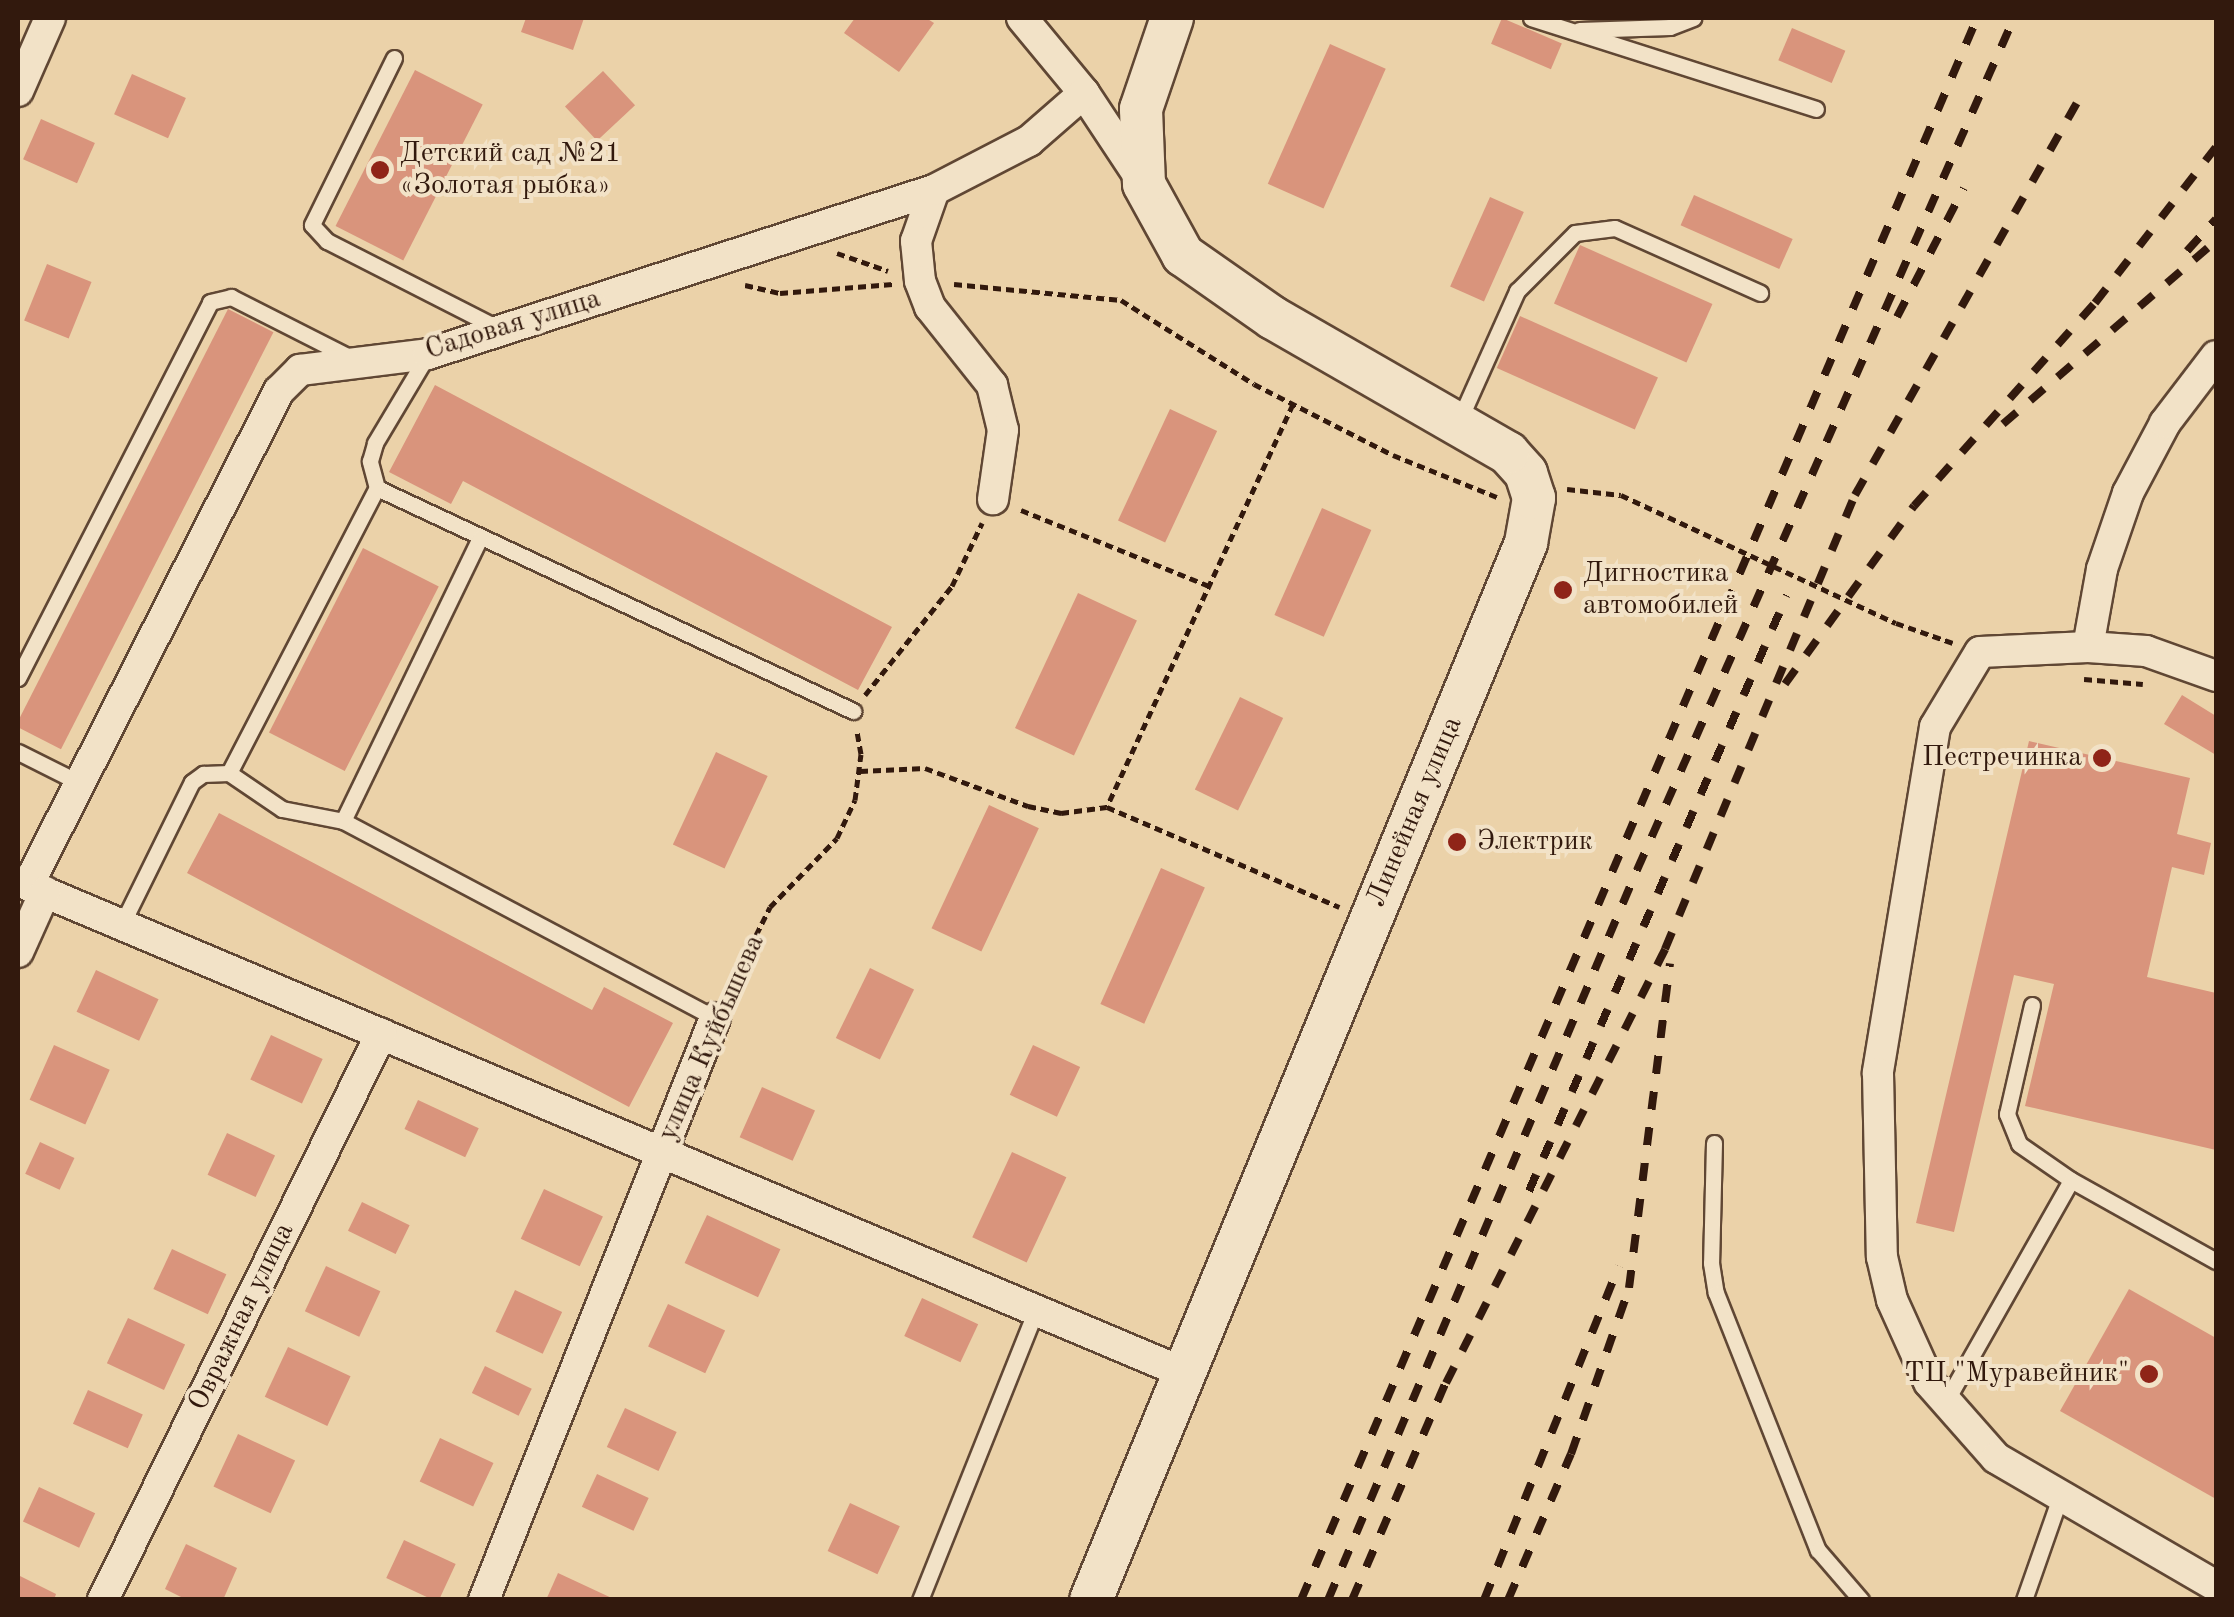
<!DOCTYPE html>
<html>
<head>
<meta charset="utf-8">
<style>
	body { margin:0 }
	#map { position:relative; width:2234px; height:1617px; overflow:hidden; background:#ebd2a9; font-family:"Old Standard TT",serif }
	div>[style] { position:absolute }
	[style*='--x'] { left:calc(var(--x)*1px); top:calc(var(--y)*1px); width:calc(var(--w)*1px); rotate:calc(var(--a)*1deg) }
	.building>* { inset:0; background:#d9947c; transform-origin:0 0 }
	.path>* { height:5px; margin-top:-2.5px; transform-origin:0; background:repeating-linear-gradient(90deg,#32190d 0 8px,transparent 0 13px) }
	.roads { filter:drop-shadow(2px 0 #604734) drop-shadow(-2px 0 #604734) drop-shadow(0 2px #604734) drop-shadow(0 -2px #604734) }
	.lane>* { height:15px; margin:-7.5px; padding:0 7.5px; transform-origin:7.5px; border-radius:7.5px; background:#f2e2c7 }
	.street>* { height:30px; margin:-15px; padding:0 15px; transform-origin:15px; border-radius:15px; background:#f2e2c7 }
	.secondary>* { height:42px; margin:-21px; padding:0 21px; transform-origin:21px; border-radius:21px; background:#f2e2c7 }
	.rail>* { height:8px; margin-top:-4px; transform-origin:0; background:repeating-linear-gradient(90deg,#32190d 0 18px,transparent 0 36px) }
	.dots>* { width:28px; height:28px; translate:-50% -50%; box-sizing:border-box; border:5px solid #f2e2c7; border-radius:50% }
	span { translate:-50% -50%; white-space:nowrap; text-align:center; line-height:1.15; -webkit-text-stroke:8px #f2e2c7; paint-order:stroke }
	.poi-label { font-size:28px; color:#32190d }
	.left { translate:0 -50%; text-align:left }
	.right { translate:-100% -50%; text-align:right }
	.street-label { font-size:28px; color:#32190d }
	.frame { position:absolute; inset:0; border:20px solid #32190d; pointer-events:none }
</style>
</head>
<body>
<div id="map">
	<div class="building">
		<div style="clip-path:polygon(526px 18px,584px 18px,573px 50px,521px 32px)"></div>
		<div style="clip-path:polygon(855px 18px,926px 18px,934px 23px,899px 72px,844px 33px)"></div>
		<div style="left:1502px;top:18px;width:65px;height:28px;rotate:23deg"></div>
		<div style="left:1792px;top:28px;width:58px;height:35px;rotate:23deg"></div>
		<div style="left:1330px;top:44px;width:61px;height:153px;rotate:24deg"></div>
		<div style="left:415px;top:70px;width:76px;height:175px;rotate:27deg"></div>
		<div style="left:603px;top:71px;width:47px;height:52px;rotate:47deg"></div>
		<div style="left:132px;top:74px;width:59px;height:44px;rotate:24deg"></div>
		<div style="left:41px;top:119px;width:59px;height:44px;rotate:24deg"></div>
		<div style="left:1694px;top:195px;width:108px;height:33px;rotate:24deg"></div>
		<div style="left:1490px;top:197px;width:37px;height:98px;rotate:24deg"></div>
		<div style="left:1580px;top:245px;width:145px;height:64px;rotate:24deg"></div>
		<div style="left:47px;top:264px;width:48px;height:61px;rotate:22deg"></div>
		<div style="left:228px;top:309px;width:51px;height:468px;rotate:27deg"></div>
		<div style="left:1520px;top:316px;width:151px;height:57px;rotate:24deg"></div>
		<div style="clip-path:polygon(435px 385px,892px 627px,858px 690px,463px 481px,451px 504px,389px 472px)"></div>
		<div style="left:1170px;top:409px;width:52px;height:123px;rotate:25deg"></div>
		<div style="left:1322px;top:508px;width:54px;height:117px;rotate:24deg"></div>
		<div style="left:363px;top:548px;width:85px;height:207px;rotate:27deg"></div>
		<div style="left:1078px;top:593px;width:65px;height:149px;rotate:25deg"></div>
		<div style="clip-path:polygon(2182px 695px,2216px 716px,2216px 755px,2164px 724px)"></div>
		<div style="left:1240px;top:697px;width:48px;height:103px;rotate:26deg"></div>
		<div style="clip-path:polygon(2029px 741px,2190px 778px,2177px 834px,2211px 843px,2204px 875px,2172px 867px,2147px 977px,2216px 993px,2216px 1150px,2025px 1106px,2054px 984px,2014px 975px,1954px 1232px,1916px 1223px)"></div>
		<div style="left:716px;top:752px;width:57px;height:102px;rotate:25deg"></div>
		<div style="left:989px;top:805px;width:55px;height:136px;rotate:25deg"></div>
		<div style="clip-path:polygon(219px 813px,592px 1010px,604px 987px,673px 1023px,629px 1107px,187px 873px)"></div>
		<div style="left:1161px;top:868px;width:48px;height:149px;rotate:24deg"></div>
		<div style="left:870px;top:968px;width:49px;height:78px;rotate:26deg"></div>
		<div style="left:96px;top:970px;width:69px;height:46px;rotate:25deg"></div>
		<div style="left:271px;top:1035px;width:57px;height:49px;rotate:25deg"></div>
		<div style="left:54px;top:1045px;width:61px;height:60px;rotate:24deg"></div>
		<div style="left:1033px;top:1045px;width:52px;height:55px;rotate:25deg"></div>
		<div style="left:762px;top:1087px;width:58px;height:55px;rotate:24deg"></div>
		<div style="left:418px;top:1100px;width:67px;height:32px;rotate:25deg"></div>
		<div style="left:227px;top:1133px;width:53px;height:46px;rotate:25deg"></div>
		<div style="left:40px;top:1142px;width:38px;height:35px;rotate:25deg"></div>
		<div style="left:1012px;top:1152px;width:60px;height:94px;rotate:25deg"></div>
		<div style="left:544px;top:1189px;width:65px;height:55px;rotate:25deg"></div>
		<div style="left:362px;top:1202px;width:53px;height:32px;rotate:26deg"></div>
		<div style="left:707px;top:1215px;width:81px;height:53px;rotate:25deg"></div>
		<div style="left:172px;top:1249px;width:60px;height:44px;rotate:25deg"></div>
		<div style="left:326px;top:1266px;width:60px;height:50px;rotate:25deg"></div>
		<div style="clip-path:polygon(2129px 1289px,2216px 1338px,2216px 1499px,2060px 1411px)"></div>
		<div style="left:515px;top:1290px;width:52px;height:46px;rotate:25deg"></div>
		<div style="left:922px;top:1298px;width:62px;height:42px;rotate:25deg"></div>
		<div style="left:668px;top:1304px;width:63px;height:47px;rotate:25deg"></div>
		<div style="left:128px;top:1318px;width:63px;height:50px;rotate:25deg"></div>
		<div style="left:288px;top:1347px;width:69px;height:55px;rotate:25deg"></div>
		<div style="left:485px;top:1366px;width:52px;height:30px;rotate:26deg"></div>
		<div style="left:88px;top:1390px;width:60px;height:37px;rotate:24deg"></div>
		<div style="left:625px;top:1408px;width:57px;height:43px;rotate:25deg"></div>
		<div style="left:238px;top:1434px;width:63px;height:58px;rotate:25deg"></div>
		<div style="left:440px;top:1438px;width:59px;height:48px;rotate:25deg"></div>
		<div style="left:597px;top:1474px;width:57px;height:36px;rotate:25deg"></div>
		<div style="left:39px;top:1487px;width:62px;height:38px;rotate:25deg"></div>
		<div style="left:850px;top:1503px;width:55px;height:53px;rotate:25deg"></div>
		<div style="left:404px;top:1540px;width:57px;height:42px;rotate:25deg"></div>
		<div style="clip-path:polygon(186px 1544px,237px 1568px,223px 1600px,187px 1600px,165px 1589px)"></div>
		<div style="clip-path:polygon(558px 1573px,616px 1600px,546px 1600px)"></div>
		<div style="clip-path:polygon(18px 1575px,56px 1594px,54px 1600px,18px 1600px)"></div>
	</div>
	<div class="path">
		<div style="--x:837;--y:253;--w:54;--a:19.4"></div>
		<div style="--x:954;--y:284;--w:168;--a:5.5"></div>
		<div style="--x:1121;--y:300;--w:157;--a:32.3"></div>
		<div style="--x:1254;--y:384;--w:156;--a:27.1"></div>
		<div style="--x:1393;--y:455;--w:112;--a:22"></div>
		<div style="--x:745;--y:285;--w:36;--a:13"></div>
		<div style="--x:780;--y:293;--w:113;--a:-4.6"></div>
		<div style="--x:1293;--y:404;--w:444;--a:114.8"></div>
		<div style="--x:1107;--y:807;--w:253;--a:23.3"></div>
		<div style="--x:1567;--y:489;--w:54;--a:6.3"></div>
		<div style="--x:1621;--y:495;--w:303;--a:25"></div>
		<div style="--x:1896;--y:623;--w:60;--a:19.3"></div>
		<div style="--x:1021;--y:510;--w:203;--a:22"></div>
		<div style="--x:2084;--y:679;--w:59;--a:4.8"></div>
		<div style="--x:865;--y:695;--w:139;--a:-51.4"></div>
		<div style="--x:952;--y:586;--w:70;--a:-64.5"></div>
		<div style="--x:860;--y:771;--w:65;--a:-2.6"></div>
		<div style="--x:925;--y:768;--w:110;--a:20.3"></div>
		<div style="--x:1028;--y:806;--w:34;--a:12"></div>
		<div style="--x:1061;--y:813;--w:46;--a:-7.4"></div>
		<div style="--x:727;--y:993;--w:96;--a:-63.4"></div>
		<div style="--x:770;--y:907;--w:96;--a:-45.8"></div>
		<div style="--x:837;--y:838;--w:42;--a:-64.7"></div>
		<div style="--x:855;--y:800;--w:46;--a:-82.6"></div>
		<div style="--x:861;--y:754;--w:23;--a:-100"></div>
	</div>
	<div class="roads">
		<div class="lane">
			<div style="--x:1531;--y:18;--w:299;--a:17.7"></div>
			<div style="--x:1579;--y:30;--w:91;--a:-1.9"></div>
			<div style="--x:1670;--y:27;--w:25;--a:-21"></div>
			<div style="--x:394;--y:58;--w:186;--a:116.2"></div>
			<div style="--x:312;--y:225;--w:22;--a:47"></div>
			<div style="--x:327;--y:241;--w:192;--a:27"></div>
			<div style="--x:1458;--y:423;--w:145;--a:-65.9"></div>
			<div style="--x:1517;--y:291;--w:82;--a:-45"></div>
			<div style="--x:1575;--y:233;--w:40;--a:-7.1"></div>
			<div style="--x:1615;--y:228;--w:159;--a:24.1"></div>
			<div style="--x:377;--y:488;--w:526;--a:25.1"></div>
			<div style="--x:18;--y:678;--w:422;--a:-62.9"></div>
			<div style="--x:210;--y:302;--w:22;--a:-13"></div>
			<div style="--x:231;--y:297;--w:137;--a:26.9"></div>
			<div style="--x:18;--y:752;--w:69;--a:26.6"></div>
			<div style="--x:229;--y:773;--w:64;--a:34.2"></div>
			<div style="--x:282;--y:809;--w:62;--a:11.1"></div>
			<div style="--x:343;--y:821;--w:421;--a:27.9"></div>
			<div style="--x:343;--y:821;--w:315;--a:-64.2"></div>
			<div style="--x:122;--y:924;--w:158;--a:-63.8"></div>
			<div style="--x:192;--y:782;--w:14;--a:-36"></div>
			<div style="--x:203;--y:774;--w:26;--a:-2"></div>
			<div style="--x:229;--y:773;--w:321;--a:-62.6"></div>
			<div style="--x:377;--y:488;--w:28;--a:-105"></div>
			<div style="--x:370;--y:461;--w:19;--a:-74"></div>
			<div style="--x:375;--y:443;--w:104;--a:-59.2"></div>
			<div style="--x:2032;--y:1005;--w:112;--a:102.9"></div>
			<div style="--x:2007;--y:1114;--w:32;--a:68"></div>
			<div style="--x:2019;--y:1144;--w:63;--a:34.7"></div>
			<div style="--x:1714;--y:1143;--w:120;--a:91.4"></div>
			<div style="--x:1711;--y:1263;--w:30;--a:81"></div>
			<div style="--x:1716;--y:1293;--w:277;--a:68.4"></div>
			<div style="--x:1818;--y:1550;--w:66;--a:49.3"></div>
			<div style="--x:1945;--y:1403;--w:256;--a:-60.5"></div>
			<div style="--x:2071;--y:1180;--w:166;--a:29.2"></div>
			<div style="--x:920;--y:1600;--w:312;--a:-68.2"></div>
			<div style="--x:2024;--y:1600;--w:106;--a:-70.7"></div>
		</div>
		<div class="street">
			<div style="--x:1022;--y:18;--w:97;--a:50.4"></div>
			<div style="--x:1084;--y:93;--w:107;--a:56.5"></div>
			<div style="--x:18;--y:91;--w:80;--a:-66.3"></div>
			<div style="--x:934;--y:190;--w:54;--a:109.4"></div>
			<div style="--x:916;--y:241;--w:40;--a:84.3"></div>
			<div style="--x:920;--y:281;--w:28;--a:69"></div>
			<div style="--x:930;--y:307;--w:100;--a:51.5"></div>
			<div style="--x:992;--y:385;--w:46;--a:76.3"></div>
			<div style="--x:1003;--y:430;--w:70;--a:98.2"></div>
			<div style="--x:2088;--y:647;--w:79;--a:-79.8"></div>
			<div style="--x:2102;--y:569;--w:80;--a:-71.1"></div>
			<div style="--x:2128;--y:493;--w:79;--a:-62.1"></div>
			<div style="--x:2165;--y:423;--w:84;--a:-52.7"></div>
			<div style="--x:2216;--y:676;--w:74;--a:-160.3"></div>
			<div style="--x:2146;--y:651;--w:58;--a:-176.1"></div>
			<div style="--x:2088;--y:647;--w:108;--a:177.3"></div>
			<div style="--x:1980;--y:652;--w:87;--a:121"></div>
			<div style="--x:1935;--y:727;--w:351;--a:99.4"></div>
			<div style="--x:1878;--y:1073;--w:184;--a:88.8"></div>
			<div style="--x:1882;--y:1257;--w:44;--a:76.9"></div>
			<div style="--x:1892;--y:1300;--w:90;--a:65.7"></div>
			<div style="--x:1929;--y:1382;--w:101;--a:48.6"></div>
			<div style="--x:1996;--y:1458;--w:255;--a:30.2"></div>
			<div style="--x:18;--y:881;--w:1263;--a:22.87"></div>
			<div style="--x:28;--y:885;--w:554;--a:-63.07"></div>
			<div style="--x:279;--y:391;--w:30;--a:-45"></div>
			<div style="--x:300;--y:370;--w:129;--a:-7.1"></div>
			<div style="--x:428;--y:354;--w:532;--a:-17.96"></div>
			<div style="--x:934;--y:190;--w:107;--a:-27.3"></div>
			<div style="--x:1029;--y:141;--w:73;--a:-41.1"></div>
			<div style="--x:18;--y:952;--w:66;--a:-65.8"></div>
			<div style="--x:103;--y:1600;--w:631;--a:-63.84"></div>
			<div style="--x:484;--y:1600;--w:626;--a:-68.35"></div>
		</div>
		<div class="secondary">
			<div style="--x:1091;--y:1600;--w:1143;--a:-67.63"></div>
			<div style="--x:1526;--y:543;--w:46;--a:-79.9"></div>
			<div style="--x:1534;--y:498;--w:26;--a:-108"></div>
			<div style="--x:1526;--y:473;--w:27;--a:-132"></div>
			<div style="--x:1508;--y:453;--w:271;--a:-150.1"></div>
			<div style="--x:1273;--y:318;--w:110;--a:-145"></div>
			<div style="--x:1183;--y:255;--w:81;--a:-118.8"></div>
			<div style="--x:1144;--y:184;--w:75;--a:-92.3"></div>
			<div style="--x:1141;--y:109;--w:96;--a:-71.2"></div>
		</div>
	</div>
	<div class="rail">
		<div style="--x:2187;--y:251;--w:43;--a:-47.8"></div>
		<div style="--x:1897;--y:317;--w:145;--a:-62.6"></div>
		<div style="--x:2003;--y:424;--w:281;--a:-40.7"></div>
		<div style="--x:1785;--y:684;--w:220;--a:-54.1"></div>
		<div style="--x:1914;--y:506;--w:272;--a:-48.3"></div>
		<div style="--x:2095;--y:303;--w:197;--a:-52.2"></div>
		<div style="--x:1529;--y:1191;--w:649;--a:-66.59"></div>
		<div style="--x:1446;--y:1383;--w:486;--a:-63.2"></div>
		<div style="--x:1665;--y:949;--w:492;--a:-67.3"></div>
		<div style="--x:1855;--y:495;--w:459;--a:-60.5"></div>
		<div style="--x:1301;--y:1600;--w:1720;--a:-66.86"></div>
		<div style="--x:1328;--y:1600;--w:793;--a:-67.06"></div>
		<div style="--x:1637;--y:870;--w:932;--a:-66.13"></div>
		<div style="--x:1352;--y:1600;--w:250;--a:-66.7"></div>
		<div style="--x:1484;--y:1600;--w:360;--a:-68"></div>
		<div style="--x:1508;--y:1600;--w:159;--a:-66.7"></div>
		<div style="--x:1571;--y:1454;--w:176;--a:-70.7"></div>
		<div style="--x:1629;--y:1288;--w:327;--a:-82.8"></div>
	</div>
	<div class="dots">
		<div style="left:380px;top:170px;background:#8f2418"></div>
		<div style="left:1563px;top:590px;background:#8f2418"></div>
		<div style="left:2102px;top:758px;background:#8f2418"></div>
		<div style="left:1457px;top:842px;background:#8f2418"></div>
		<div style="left:2149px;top:1374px;background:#8f2418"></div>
	</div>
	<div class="poi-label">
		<span class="left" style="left:400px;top:170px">Детский сад №21<br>«Золотая рыбка»</span>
		<span class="left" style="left:1583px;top:590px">Дигностика<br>автомобилей</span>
		<span class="right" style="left:2082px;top:758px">Пестречинка</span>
		<span class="left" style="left:1477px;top:842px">Электрик</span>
		<span class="right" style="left:2129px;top:1374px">ТЦ "Муравейник"</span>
	</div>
	<div class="street-label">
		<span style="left:513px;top:325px;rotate:-17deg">Садовая улица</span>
		<span style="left:1415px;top:812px;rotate:-67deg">Линейная улица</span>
		<span style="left:712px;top:1038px;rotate:-66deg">улица Куйбышева</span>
		<span style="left:242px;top:1317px;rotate:-64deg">Овражная улица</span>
	</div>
	<div class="frame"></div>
</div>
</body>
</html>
